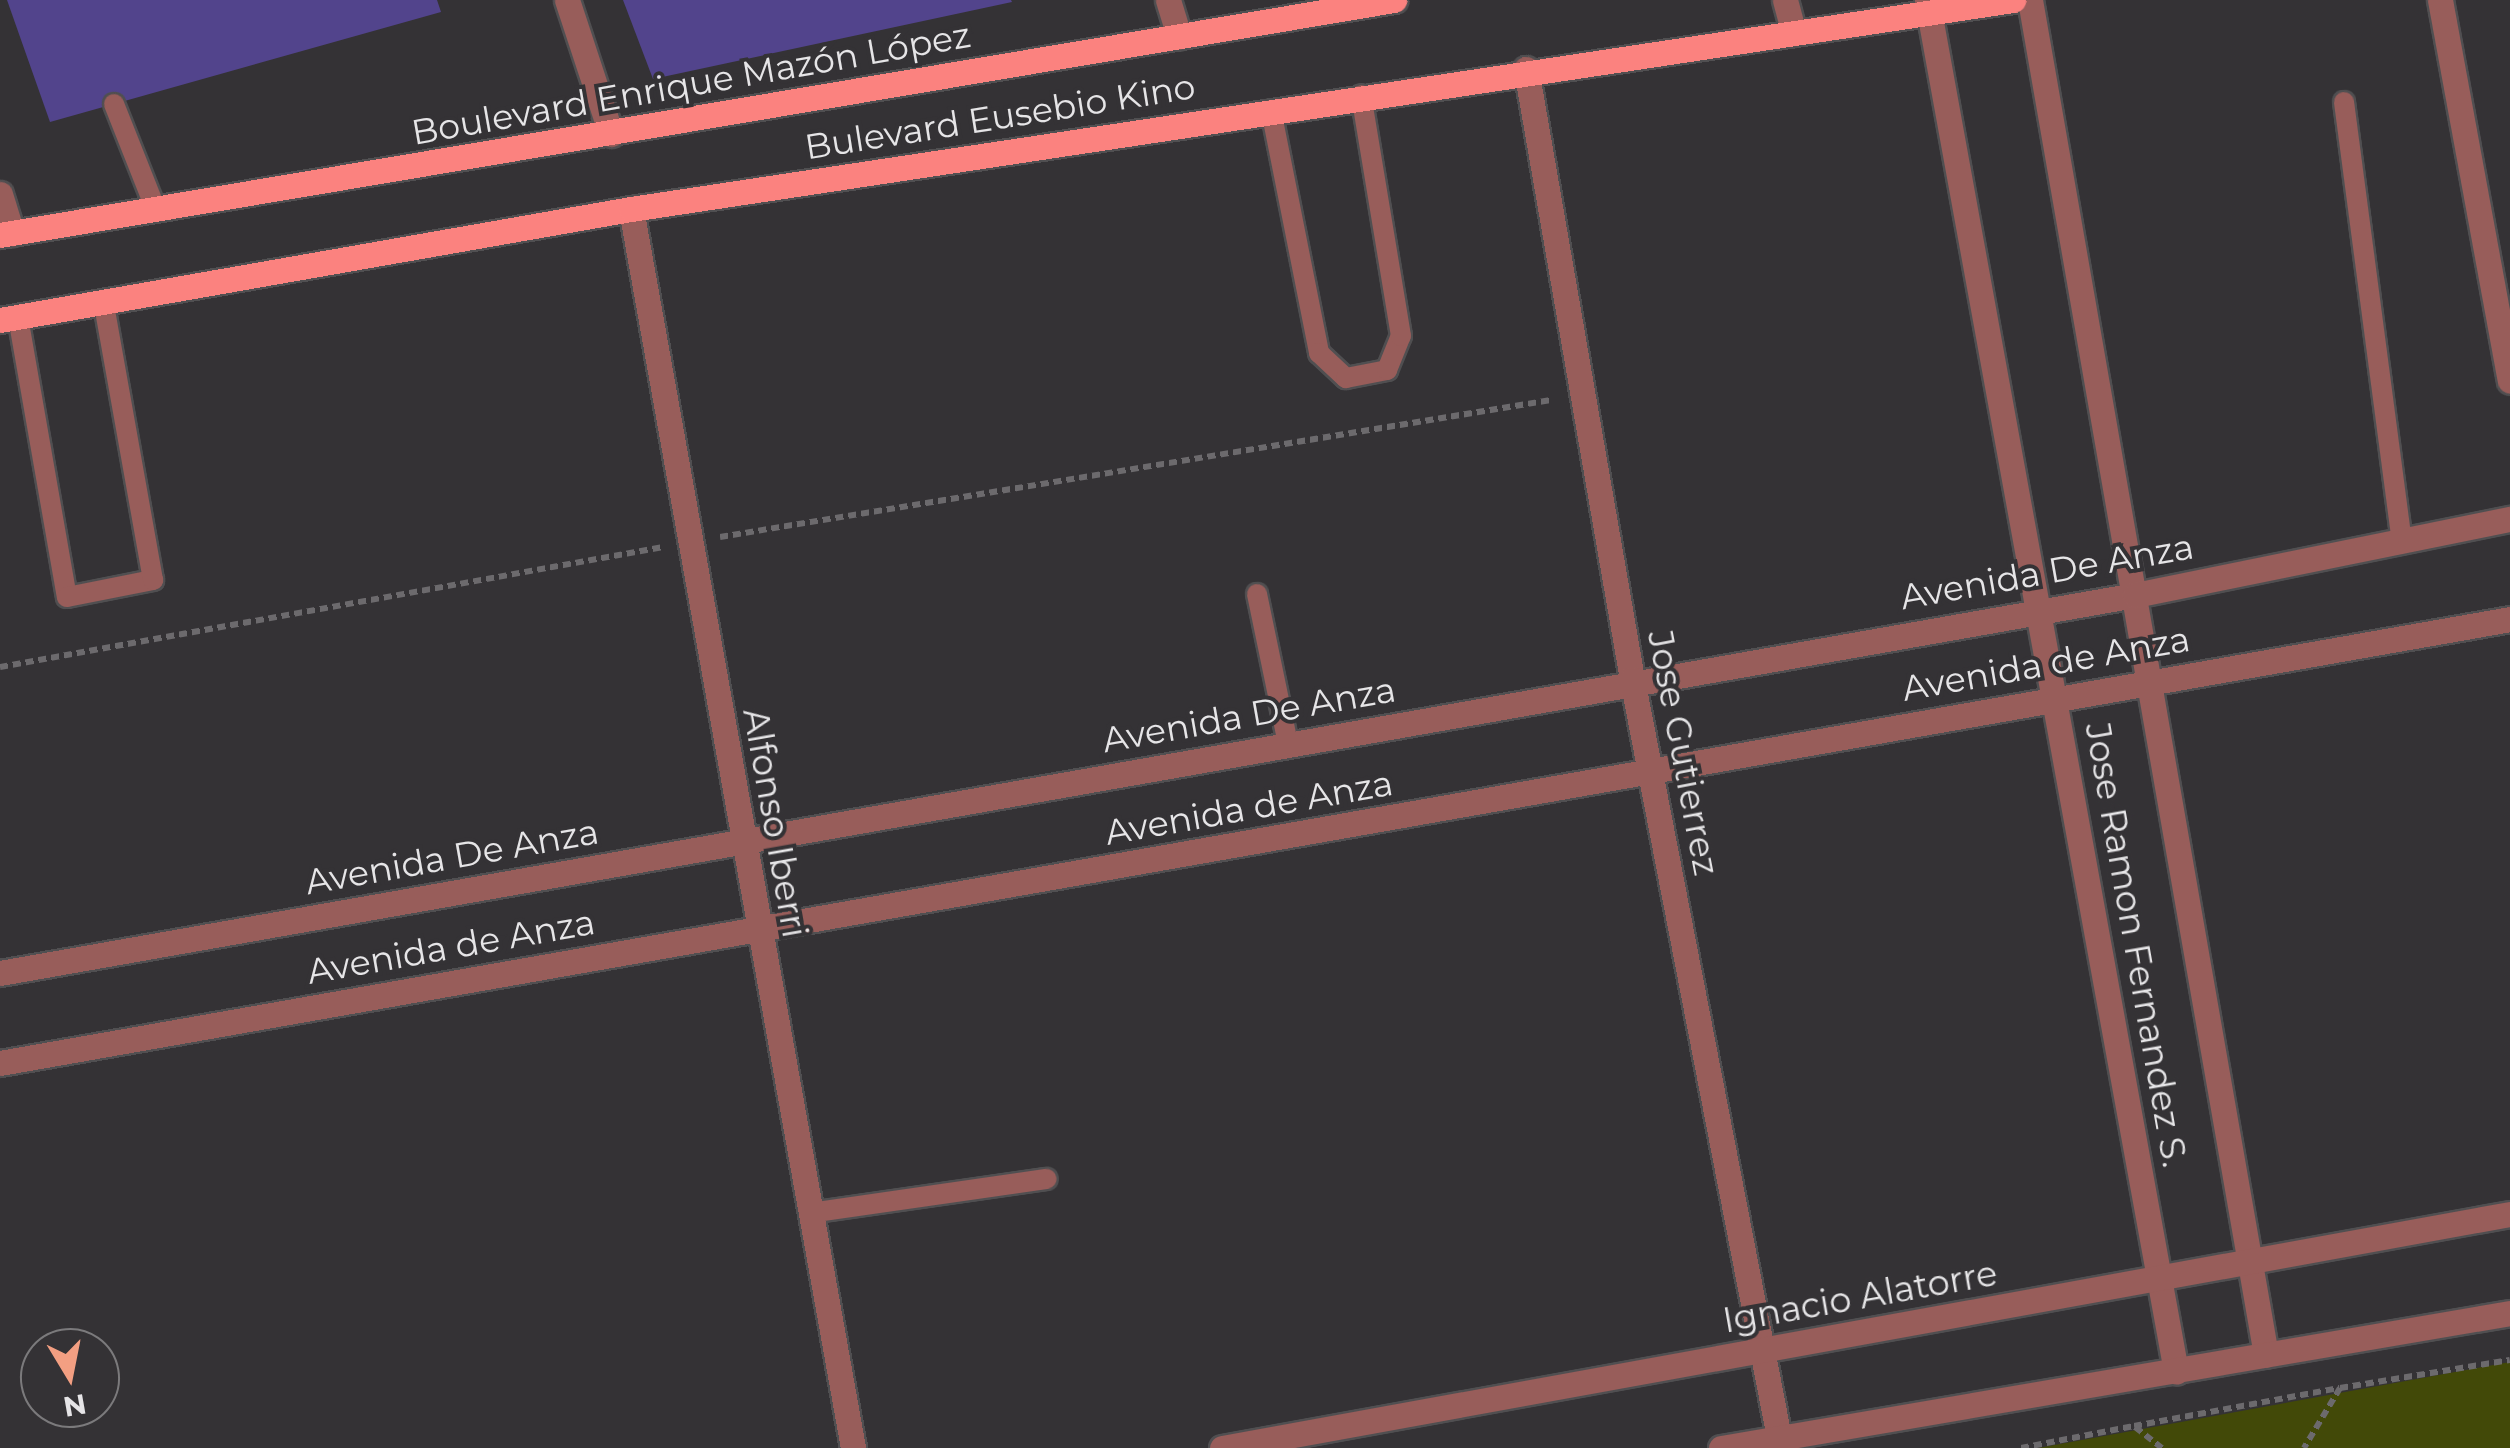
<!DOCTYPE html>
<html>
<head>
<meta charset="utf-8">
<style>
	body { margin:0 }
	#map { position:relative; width:2510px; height:1448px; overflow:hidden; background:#343235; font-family:Montserrat,sans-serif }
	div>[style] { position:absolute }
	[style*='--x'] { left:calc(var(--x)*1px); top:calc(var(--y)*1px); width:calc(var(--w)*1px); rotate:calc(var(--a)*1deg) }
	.green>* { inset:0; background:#424908 }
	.building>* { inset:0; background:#52448c }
	.path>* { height:6px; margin-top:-3px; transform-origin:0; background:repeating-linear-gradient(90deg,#6c6a6d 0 8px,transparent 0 13px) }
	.roads { filter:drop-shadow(2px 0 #504f51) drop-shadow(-2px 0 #504f51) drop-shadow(0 2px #504f51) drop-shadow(0 -2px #504f51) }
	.service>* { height:20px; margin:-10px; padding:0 10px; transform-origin:10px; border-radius:10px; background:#985d5a }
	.minor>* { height:25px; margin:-12.5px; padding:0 12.5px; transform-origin:12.5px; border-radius:12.5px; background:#985d5a }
	.primary>* { height:25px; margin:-12.5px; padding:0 12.5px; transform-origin:12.5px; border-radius:12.5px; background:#fb827f }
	span { translate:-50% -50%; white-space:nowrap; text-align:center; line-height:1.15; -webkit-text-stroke:8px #343235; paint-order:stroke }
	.street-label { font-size:35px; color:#e6e5e7 }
	.north { position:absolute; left:20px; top:1328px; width:100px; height:100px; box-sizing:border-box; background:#343235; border:2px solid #7b7a7c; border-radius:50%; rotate:170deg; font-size:28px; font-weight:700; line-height:40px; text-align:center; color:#e6e5e7 }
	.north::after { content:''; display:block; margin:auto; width:35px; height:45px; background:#f39f82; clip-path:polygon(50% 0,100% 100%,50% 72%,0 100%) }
</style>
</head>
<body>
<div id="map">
	<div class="green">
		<div style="clip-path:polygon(2510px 1362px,2510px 1448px,2038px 1448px)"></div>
	</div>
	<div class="building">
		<div style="clip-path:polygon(7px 0,437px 0,441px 12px,50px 122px)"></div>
		<div style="clip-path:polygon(623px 0,1011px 0,1012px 2px,653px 79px)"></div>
	</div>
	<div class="path">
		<div style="--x:720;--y:537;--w:842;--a:-9.36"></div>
		<div style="--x:0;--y:667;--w:674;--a:-10.26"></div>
		<div style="--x:2340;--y:1388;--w:172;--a:-9.4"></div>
		<div style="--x:2021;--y:1448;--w:115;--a:-11"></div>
		<div style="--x:2162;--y:1448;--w:36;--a:-142"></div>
		<div style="--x:2134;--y:1426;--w:209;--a:-10.5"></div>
		<div style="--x:2340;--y:1388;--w:70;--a:121"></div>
	</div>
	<div class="roads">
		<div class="service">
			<div style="--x:2344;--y:102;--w:443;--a:82.5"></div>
			<div style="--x:114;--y:104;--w:114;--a:68.4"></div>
			<div style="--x:1271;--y:110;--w:248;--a:78.8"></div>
			<div style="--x:1319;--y:353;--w:37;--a:43"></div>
			<div style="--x:1346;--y:378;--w:42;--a:-11"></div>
			<div style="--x:1387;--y:370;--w:37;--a:-68"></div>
			<div style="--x:1401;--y:336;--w:244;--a:-99.4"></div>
			<div style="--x:18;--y:317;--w:284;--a:80.1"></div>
			<div style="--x:67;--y:597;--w:88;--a:-11.2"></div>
			<div style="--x:153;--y:580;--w:280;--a:-100.1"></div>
			<div style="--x:1257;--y:594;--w:153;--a:78.3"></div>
			<div style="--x:810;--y:1213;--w:239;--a:-8.2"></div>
		</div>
		<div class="minor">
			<div style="--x:567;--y:0;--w:141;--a:71.8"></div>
			<div style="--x:1168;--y:0;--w:38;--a:73"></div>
			<div style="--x:1785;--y:0;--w:34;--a:75"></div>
			<div style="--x:1927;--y:0;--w:1394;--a:79.71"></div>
			<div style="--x:2030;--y:0;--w:1375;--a:80.12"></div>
			<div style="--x:2440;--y:0;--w:387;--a:79.6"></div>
			<div style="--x:1526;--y:69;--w:619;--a:80.14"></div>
			<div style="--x:1632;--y:679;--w:783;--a:79.03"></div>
			<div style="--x:0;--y:194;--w:41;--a:72.9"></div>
			<div style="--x:631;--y:209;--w:1259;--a:79.84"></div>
			<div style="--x:0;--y:973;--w:2168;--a:-10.04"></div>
			<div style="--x:2135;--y:595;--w:383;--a:-11.5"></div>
			<div style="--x:0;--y:1063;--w:2549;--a:-10.03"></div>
			<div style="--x:1222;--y:1448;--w:1309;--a:-10.3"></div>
			<div style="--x:1721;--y:1448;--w:800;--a:-9.71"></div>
		</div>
		<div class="primary">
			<div style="--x:0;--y:235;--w:1414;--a:-9.57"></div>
			<div style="--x:0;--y:320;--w:641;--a:-9.98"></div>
			<div style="--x:631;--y:209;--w:1398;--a:-8.6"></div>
		</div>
	</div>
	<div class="street-label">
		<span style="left:691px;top:84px;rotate:-10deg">Boulevard Enrique Mazón López</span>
		<span style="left:1000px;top:117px;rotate:-9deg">Bulevard Eusebio Kino</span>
		<span style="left:2047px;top:572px;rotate:-10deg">Avenida De Anza</span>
		<span style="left:2046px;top:664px;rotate:-10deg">Avenida de Anza</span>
		<span style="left:1249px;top:715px;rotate:-10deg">Avenida De Anza</span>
		<span style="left:1683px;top:753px;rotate:79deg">Jose Gutierrez</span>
		<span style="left:1249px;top:808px;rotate:-10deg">Avenida de Anza</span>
		<span style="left:775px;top:823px;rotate:80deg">Alfonso Iberri</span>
		<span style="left:452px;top:857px;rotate:-10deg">Avenida De Anza</span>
		<span style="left:2136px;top:945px;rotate:80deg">Jose Ramon Fernandez S.</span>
		<span style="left:451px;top:947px;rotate:-10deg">Avenida de Anza</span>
		<span style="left:1860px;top:1297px;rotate:-10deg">Ignacio Alatorre</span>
	</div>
	<div class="north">N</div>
</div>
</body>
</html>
